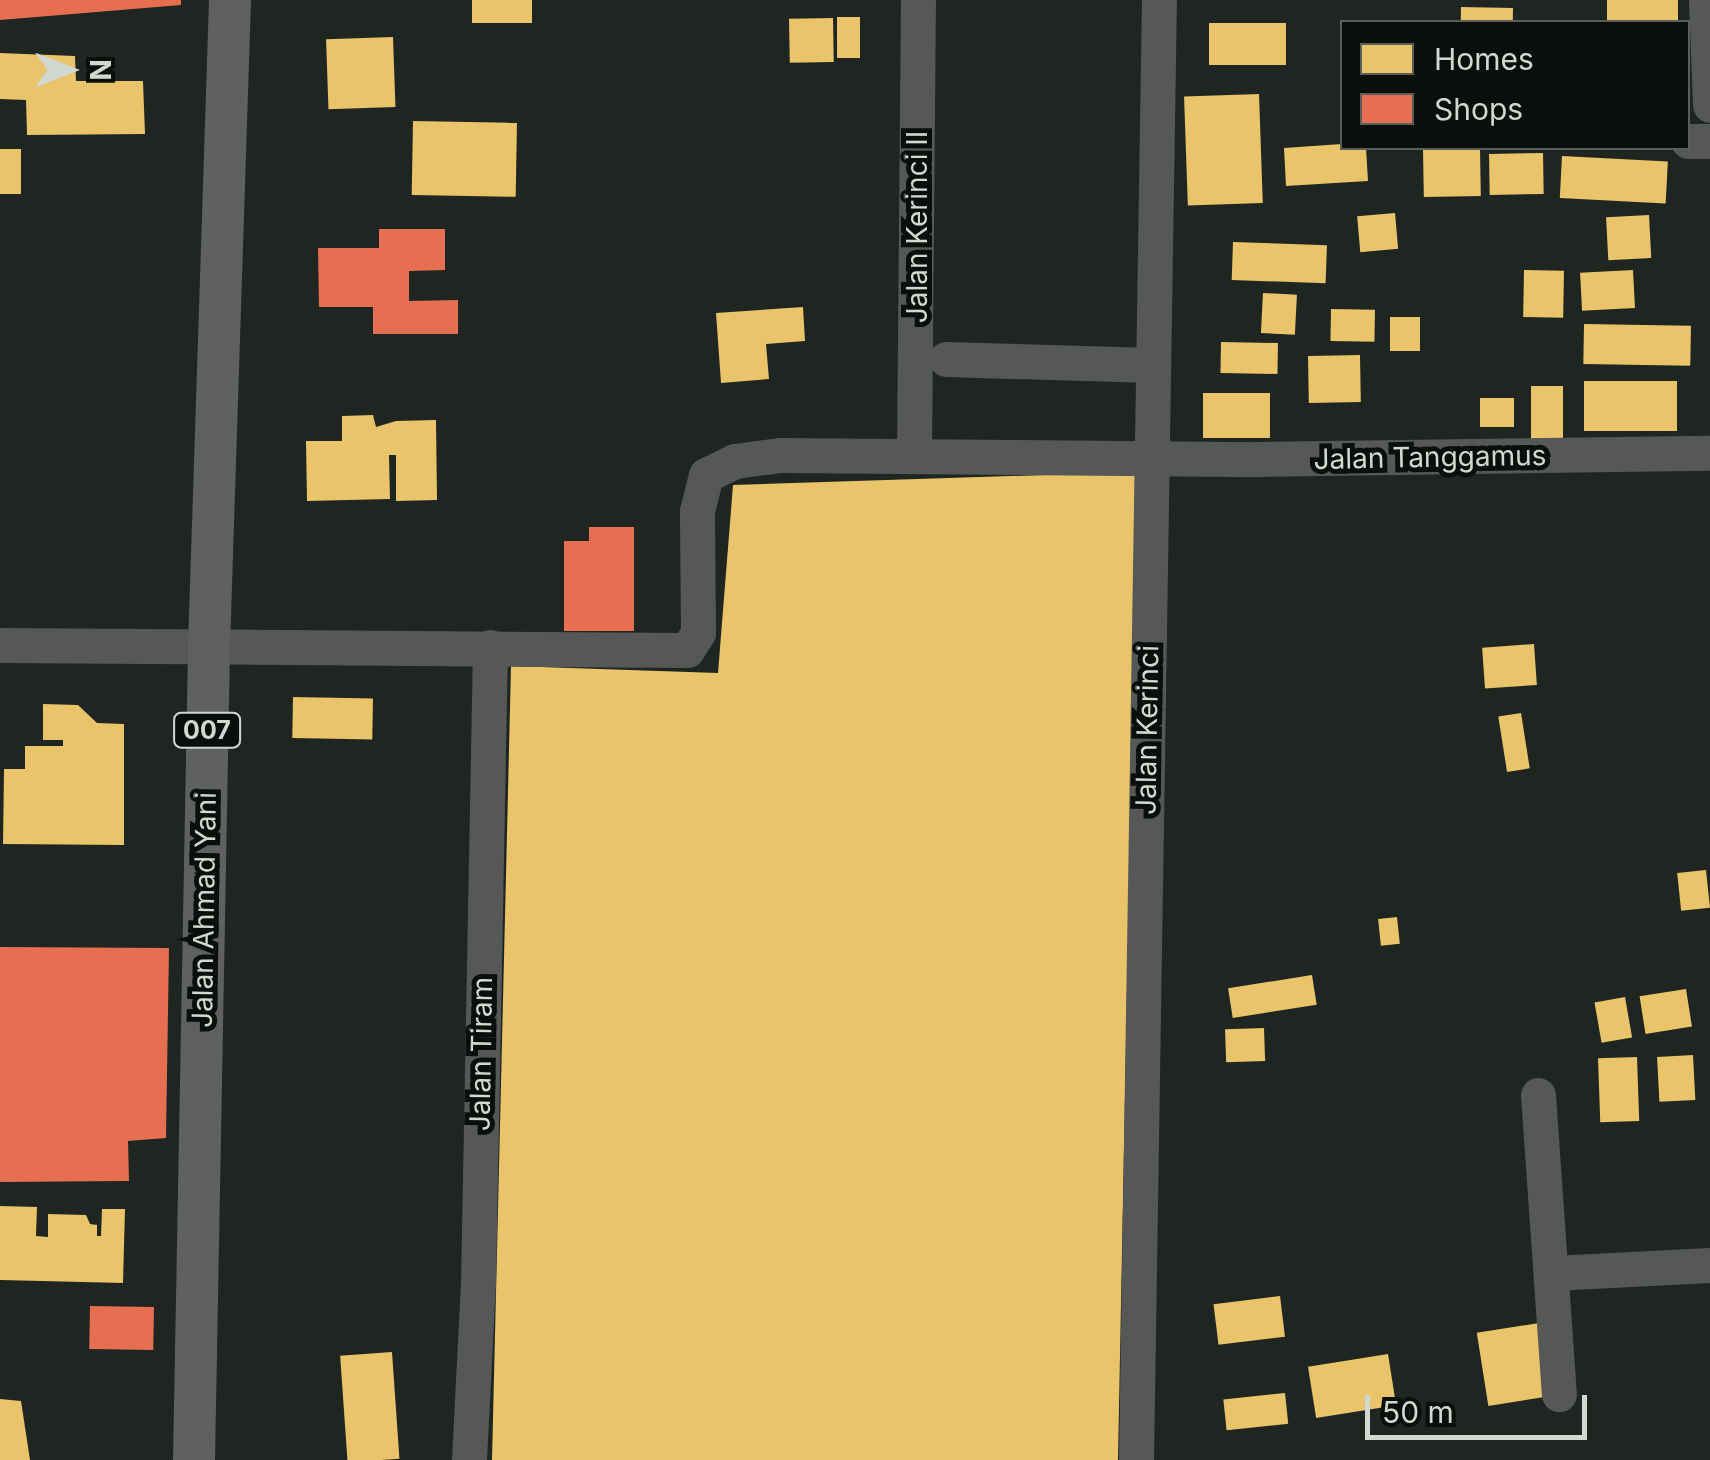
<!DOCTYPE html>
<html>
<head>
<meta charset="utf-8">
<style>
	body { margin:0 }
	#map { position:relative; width:1710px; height:1460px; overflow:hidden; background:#1f2520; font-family:Inter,sans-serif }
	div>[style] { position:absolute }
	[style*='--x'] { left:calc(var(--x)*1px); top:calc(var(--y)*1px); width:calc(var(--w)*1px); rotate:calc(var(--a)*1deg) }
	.homes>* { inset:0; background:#e9c46a; transform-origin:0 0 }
	.shops>* { inset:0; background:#e76f51; transform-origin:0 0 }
	.minor>* { height:35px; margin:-17.5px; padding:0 17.5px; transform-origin:17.5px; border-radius:17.5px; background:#555856 }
	.major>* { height:42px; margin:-21px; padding:0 21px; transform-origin:21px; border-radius:21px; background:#5e615f }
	span { translate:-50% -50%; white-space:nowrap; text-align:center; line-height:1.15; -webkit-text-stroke:10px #0a0f0b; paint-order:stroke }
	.shield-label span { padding:2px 8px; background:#0a0f0b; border:2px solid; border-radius:8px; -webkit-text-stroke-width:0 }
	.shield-label { font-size:25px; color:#d1d8d2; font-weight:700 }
	.street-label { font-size:28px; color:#d1d8d2 }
	.legend { position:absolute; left:1340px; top:20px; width:350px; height:130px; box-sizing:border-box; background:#0a0f0b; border:2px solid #5a5f5b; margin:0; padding:12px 18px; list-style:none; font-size:30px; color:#d1d8d2 }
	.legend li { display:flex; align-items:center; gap:20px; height:50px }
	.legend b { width:50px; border:2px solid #5a5f5b }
	.north { position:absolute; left:20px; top:20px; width:100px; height:100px; -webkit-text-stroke:8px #0a0f0b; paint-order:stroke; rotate:90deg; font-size:28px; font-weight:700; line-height:40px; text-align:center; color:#d1d8d2 }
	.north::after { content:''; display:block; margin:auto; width:35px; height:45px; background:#d1d8d2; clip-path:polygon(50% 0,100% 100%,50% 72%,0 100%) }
	.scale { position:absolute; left:1365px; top:1395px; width:222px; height:45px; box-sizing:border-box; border:5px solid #d1d8d2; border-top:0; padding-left:12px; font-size:30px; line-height:35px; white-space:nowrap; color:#d1d8d2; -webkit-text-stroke:8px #0a0f0b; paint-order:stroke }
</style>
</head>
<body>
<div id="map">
	<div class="homes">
		<div style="left:472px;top:0;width:60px;height:23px"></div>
		<div style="left:1607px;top:0;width:71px;height:22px"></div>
		<div style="left:1461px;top:7px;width:52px;height:15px;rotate:1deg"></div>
		<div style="left:837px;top:17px;width:23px;height:41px"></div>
		<div style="left:833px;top:18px;width:44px;height:44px;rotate:89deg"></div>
		<div style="left:1286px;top:23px;width:42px;height:77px;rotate:90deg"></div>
		<div style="left:393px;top:37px;width:70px;height:67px;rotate:88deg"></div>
		<div style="clip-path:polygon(0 53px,75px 56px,76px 81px,143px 81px,145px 134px,27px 135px,26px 100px,0 99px)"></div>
		<div style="left:1259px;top:94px;width:109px;height:75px;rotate:88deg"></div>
		<div style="left:413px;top:121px;width:104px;height:74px;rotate:1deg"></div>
		<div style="clip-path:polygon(1342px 144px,1366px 148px,1368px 181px,1286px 186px,1284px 148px)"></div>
		<div style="left:0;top:149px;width:21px;height:45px"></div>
		<div style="left:1480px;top:149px;width:47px;height:57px;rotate:89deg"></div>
		<div style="left:1543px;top:153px;width:41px;height:54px;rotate:89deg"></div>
		<div style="left:1562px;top:156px;width:106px;height:42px;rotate:3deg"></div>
		<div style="left:1395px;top:213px;width:36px;height:38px;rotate:85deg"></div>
		<div style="left:1649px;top:215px;width:43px;height:43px;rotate:87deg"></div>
		<div style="left:1233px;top:242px;width:94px;height:38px;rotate:2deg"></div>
		<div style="left:1524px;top:270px;width:40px;height:47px;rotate:1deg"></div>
		<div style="left:1633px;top:270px;width:38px;height:53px;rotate:87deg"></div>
		<div style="left:1263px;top:293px;width:34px;height:40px;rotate:3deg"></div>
		<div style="clip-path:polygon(803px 307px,805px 341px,766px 344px,769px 379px,721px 383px,716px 313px)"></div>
		<div style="left:1331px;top:309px;width:44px;height:32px;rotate:1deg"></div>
		<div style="left:1390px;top:317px;width:30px;height:34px"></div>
		<div style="left:1584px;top:324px;width:107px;height:40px;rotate:1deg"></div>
		<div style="left:1221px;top:342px;width:57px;height:31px;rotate:1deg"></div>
		<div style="left:1360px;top:355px;width:47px;height:52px;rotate:89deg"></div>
		<div style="left:1584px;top:381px;width:93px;height:50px"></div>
		<div style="left:1531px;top:386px;width:32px;height:55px"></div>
		<div style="left:1270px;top:393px;width:45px;height:67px;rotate:90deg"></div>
		<div style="left:1480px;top:398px;width:34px;height:29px"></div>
		<div style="clip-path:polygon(373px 415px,376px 427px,396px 421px,436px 420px,437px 500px,396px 501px,396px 455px,389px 455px,390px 499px,307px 501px,306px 441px,342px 441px,342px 416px)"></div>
		<div style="clip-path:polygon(1137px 472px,1118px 1460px,492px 1460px,511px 666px,718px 673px,733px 485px)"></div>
		<div style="left:1534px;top:644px;width:41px;height:52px;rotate:86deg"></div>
		<div style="left:293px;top:697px;width:80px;height:41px;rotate:1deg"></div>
		<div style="clip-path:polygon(43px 704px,78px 705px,97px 723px,124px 724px,124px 845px,3px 844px,4px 769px,25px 769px,25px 746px,63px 746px,63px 740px,43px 740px)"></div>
		<div style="left:1521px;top:713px;width:56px;height:23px;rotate:81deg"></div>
		<div style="left:1706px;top:870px;width:38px;height:29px;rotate:84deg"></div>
		<div style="left:1397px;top:917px;width:27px;height:19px;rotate:84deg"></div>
		<div style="left:1312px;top:975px;width:30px;height:85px;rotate:81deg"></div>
		<div style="left:1686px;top:989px;width:38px;height:47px;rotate:81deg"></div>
		<div style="left:1625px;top:997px;width:41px;height:31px;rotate:80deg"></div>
		<div style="left:1264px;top:1028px;width:33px;height:39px;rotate:88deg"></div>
		<div style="left:1693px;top:1055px;width:45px;height:36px;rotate:87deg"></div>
		<div style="left:1637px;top:1057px;width:64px;height:39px;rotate:88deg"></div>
		<div style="clip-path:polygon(0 1206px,37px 1207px,36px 1236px,48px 1237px,48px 1214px,86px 1215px,90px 1224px,97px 1225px,97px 1236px,101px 1236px,102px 1209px,125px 1209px,123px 1283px,0 1280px)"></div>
		<div style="left:1280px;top:1296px;width:41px;height:67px;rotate:83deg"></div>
		<div style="left:1539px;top:1323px;width:74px;height:63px;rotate:81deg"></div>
		<div style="left:392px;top:1352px;width:107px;height:52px;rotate:86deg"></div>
		<div style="left:1388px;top:1354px;width:52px;height:81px;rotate:81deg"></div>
		<div style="left:1285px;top:1393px;width:31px;height:62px;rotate:84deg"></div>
		<div style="clip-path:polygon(0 1399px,21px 1401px,30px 1460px,0 1460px)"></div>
	</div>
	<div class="shops">
		<div style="clip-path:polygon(0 0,181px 0,181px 5px,0 20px)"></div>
		<div style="clip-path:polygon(379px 229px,445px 229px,445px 270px,409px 271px,409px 301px,458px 300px,458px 334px,373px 334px,373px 307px,319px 307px,318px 248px,379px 248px)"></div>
		<div style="clip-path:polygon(589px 527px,634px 527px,634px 631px,564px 631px,564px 541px,589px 541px)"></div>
		<div style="clip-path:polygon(0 947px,169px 948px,166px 1138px,128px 1141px,129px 1181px,0 1182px)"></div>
		<div style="left:90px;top:1306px;width:64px;height:43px;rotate:1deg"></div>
	</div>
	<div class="minor">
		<div style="--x:1706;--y:0;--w:105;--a:87.8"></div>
		<div style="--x:1688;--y:141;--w:22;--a:0"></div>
		<div style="--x:946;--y:359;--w:206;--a:1.7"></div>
		<div style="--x:914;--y:454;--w:454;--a:-89.5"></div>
		<div style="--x:0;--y:645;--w:687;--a:0.42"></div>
		<div style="--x:687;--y:650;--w:20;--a:-57"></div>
		<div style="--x:698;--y:633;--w:122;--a:-90.5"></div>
		<div style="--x:697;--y:511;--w:37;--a:-76"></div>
		<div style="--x:706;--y:475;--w:32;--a:-26"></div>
		<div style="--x:735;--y:461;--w:45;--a:-7.6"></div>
		<div style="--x:780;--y:455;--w:478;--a:0.5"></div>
		<div style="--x:1258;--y:459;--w:452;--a:-0.8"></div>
		<div style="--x:1538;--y:1095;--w:300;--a:86"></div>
		<div style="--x:1553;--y:1273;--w:157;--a:-2.9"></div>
		<div style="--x:469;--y:1460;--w:177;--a:-87.1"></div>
		<div style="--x:478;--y:1283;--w:636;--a:-88.92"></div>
		<div style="--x:1136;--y:1460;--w:1460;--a:-89.1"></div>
	</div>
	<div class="major">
		<div style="--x:194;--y:1460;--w:813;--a:-88.94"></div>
		<div style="--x:209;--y:647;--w:647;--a:-88.14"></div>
	</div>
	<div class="shield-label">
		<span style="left:207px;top:730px">007</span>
	</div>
	<div class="street-label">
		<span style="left:917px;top:227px;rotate:-90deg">Jalan Kerinci II</span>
		<span style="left:1430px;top:457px;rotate:-1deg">Jalan Tanggamus</span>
		<span style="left:1147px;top:730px;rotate:-89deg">Jalan Kerinci</span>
		<span style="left:204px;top:910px;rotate:-89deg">Jalan Ahmad Yani</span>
		<span style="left:481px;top:1054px;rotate:-89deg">Jalan Tiram</span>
	</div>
	<ul class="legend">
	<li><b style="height:28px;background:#e9c46a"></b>Homes</li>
	<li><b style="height:28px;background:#e76f51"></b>Shops</li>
	</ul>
	<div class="north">N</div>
	<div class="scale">50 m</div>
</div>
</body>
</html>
